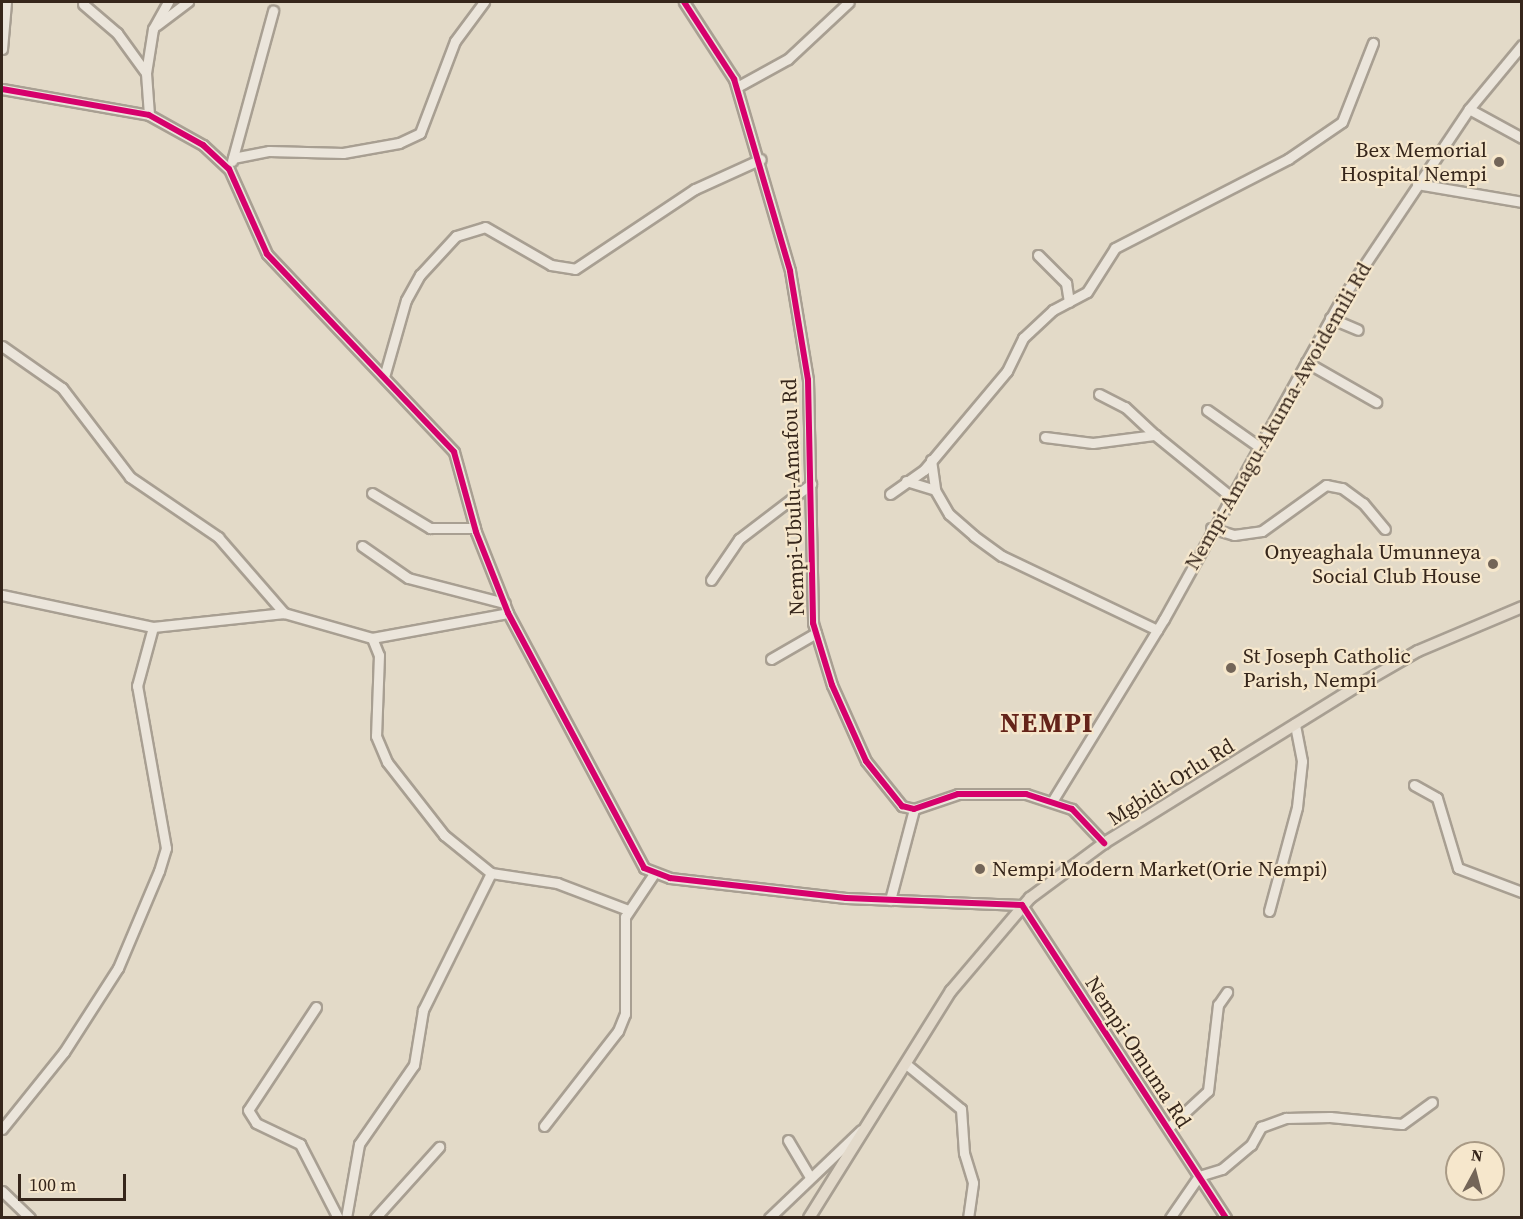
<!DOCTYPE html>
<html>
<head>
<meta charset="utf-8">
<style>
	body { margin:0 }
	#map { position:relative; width:1523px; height:1219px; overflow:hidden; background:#e3dac8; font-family:"Source Serif 4",serif }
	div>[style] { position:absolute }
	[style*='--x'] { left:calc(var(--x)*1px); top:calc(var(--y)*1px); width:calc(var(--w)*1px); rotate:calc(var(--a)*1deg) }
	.roads { filter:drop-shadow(2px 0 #a89f92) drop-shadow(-2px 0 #a89f92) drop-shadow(0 2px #a89f92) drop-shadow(0 -2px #a89f92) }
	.minor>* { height:9px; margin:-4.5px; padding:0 4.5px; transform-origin:4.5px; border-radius:4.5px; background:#ebe5db }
	.major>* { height:10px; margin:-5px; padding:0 5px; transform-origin:5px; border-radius:5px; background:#e3dacb }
	.cycleway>* { height:6px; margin:-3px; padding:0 3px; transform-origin:3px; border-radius:3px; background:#d6006c }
	.dots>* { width:16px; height:16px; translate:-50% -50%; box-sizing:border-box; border:3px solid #f6e7cc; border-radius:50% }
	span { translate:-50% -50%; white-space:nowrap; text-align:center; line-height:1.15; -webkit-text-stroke:4.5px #f6e7cc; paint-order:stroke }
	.poi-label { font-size:21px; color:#36261b }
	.right { translate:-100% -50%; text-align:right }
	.left { translate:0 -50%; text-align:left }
	.street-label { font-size:21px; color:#36261b }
	.district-label { font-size:27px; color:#642319; font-weight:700; letter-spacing:1.5px }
	.frame { position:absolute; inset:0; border:3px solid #36261b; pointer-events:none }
	.north { position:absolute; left:1445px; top:1141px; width:60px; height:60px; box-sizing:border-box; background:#f6e7cc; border:2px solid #a99a85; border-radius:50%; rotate:7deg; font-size:16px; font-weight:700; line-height:24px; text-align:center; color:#36261b }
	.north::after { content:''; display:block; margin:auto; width:21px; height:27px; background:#736558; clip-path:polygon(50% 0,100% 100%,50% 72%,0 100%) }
	.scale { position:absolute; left:18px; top:1174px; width:108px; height:27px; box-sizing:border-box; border:3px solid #36261b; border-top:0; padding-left:8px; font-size:18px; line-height:21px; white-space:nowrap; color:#36261b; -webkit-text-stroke:4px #f6e7cc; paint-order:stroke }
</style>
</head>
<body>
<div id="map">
	<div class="roads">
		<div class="minor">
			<div style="--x:684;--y:2;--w:92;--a:57"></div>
			<div style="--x:734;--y:79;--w:200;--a:73.7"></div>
			<div style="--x:790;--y:271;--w:110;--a:80.6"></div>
			<div style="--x:808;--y:380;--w:243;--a:88.8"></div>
			<div style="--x:813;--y:623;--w:65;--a:73"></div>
			<div style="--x:832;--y:685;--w:83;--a:65.9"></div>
			<div style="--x:866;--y:761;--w:58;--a:51.3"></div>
			<div style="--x:902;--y:806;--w:12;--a:14"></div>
			<div style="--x:914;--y:809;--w:46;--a:-18.8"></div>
			<div style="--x:958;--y:794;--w:68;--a:0"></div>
			<div style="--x:1026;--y:794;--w:48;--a:18.1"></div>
			<div style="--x:1072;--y:809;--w:47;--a:46.7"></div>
			<div style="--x:83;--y:4;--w:45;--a:40.5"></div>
			<div style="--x:117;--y:33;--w:49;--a:54.1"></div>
			<div style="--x:146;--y:73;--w:42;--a:85.9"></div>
			<div style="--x:157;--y:25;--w:39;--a:-37"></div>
			<div style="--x:2;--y:49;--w:47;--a:-85.1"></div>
			<div style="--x:146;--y:73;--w:45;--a:-81"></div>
			<div style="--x:153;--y:29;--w:31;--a:-61"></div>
			<div style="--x:737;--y:87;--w:58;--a:-28.8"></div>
			<div style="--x:788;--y:59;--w:83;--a:-43.1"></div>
			<div style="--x:2;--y:89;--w:149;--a:10"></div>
			<div style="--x:149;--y:115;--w:62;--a:29.1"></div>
			<div style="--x:203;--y:145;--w:35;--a:43"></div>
			<div style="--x:229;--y:169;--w:93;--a:65.9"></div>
			<div style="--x:267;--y:254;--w:272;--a:46.6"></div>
			<div style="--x:454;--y:452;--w:83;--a:74.6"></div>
			<div style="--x:476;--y:532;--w:87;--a:68.4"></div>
			<div style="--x:508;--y:613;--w:289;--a:61.9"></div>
			<div style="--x:644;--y:868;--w:28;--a:21"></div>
			<div style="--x:670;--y:878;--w:177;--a:6.5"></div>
			<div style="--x:846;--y:898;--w:176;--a:2.3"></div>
			<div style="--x:1022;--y:905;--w:374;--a:56.9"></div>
			<div style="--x:1469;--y:109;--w:60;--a:28.7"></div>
			<div style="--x:233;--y:158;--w:37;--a:-11"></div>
			<div style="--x:269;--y:151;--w:74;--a:1.5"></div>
			<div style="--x:343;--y:153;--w:57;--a:-10.1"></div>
			<div style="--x:399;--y:143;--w:23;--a:-25"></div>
			<div style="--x:420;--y:133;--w:98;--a:-69.2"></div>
			<div style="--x:455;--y:41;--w:49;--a:-53.4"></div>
			<div style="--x:232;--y:161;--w:156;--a:-74.7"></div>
			<div style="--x:1417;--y:184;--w:107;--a:9.7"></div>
			<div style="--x:1038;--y:255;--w:40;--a:45"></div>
			<div style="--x:1066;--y:283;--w:19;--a:81"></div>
			<div style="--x:1330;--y:318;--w:30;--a:23"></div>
			<div style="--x:2;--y:346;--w:73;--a:35"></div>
			<div style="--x:62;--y:388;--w:112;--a:52.6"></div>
			<div style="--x:130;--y:477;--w:107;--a:34.3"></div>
			<div style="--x:218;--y:537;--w:101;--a:49"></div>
			<div style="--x:1306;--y:362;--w:81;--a:29.7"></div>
			<div style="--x:384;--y:377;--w:80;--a:-74.1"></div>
			<div style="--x:406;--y:300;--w:29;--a:-61"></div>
			<div style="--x:420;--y:275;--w:53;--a:-47.3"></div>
			<div style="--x:456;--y:236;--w:30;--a:-17"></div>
			<div style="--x:485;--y:227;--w:76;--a:29.9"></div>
			<div style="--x:551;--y:265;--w:24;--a:9"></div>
			<div style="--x:575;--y:269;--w:144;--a:-33.7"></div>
			<div style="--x:695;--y:189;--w:72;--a:-24.4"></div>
			<div style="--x:1099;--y:394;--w:29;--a:27"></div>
			<div style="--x:1125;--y:407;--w:41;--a:43"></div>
			<div style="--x:1207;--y:410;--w:62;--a:35.2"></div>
			<div style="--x:1045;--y:437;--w:48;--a:7.1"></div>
			<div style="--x:1093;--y:443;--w:63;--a:-7.4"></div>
			<div style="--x:1155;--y:435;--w:97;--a:39.1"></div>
			<div style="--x:931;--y:460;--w:30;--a:82"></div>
			<div style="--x:935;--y:490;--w:28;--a:60"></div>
			<div style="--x:949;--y:514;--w:33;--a:41"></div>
			<div style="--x:974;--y:536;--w:34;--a:36"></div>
			<div style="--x:1002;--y:556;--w:172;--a:25.5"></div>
			<div style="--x:906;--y:481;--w:30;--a:17"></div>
			<div style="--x:372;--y:493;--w:68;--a:31.1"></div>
			<div style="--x:430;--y:528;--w:45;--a:0"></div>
			<div style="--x:890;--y:494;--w:42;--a:-35.2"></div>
			<div style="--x:924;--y:470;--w:129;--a:-50"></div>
			<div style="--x:1007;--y:371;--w:37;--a:-64"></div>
			<div style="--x:1023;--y:338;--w:41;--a:-43"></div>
			<div style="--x:1053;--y:310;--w:38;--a:-28"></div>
			<div style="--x:1087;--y:292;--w:52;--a:-57.5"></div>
			<div style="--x:1115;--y:248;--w:195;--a:-27.2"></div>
			<div style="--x:1288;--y:159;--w:65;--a:-34.4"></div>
			<div style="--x:1342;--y:122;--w:85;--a:-68.6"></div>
			<div style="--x:1211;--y:528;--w:24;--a:17"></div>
			<div style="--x:1234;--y:535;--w:28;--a:-8"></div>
			<div style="--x:1262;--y:531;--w:79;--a:-35.7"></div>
			<div style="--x:1326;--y:485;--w:16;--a:11"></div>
			<div style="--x:1342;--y:488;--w:26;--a:36"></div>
			<div style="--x:1363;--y:503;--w:34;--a:50"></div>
			<div style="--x:362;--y:546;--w:56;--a:34.8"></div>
			<div style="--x:408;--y:578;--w:100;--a:14.5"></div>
			<div style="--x:711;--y:580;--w:50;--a:-55.7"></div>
			<div style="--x:739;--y:539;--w:91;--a:-37.4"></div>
			<div style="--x:2;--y:595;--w:154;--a:12"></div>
			<div style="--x:153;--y:627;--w:132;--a:-6.1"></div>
			<div style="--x:284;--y:613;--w:91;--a:15.9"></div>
			<div style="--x:372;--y:638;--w:138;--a:-10.4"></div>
			<div style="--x:372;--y:638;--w:18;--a:68"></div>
			<div style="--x:379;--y:655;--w:81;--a:92.1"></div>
			<div style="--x:376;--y:736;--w:28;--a:67"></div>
			<div style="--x:387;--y:762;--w:93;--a:52"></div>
			<div style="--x:444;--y:835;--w:60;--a:39"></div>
			<div style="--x:491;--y:873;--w:67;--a:8.6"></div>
			<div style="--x:557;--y:883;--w:76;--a:20.8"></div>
			<div style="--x:771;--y:659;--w:52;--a:-30"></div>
			<div style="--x:1414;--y:785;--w:26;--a:29"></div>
			<div style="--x:1437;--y:798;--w:73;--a:73.3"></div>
			<div style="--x:1458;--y:868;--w:68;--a:20.6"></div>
			<div style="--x:1053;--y:800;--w:212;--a:-58.5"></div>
			<div style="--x:1164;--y:619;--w:365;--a:-61"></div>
			<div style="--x:1341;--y:300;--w:230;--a:-56.2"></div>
			<div style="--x:1469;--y:109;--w:83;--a:-50.4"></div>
			<div style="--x:890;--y:900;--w:94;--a:-75.2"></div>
			<div style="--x:1269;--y:911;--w:108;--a:-74.9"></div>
			<div style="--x:1297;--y:807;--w:46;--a:-83.8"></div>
			<div style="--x:1302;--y:761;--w:38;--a:-101"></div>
			<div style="--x:316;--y:1007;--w:123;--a:123.4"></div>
			<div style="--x:248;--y:1110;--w:15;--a:58"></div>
			<div style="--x:256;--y:1123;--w:49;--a:25.5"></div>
			<div style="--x:300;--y:1144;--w:83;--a:62.8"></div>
			<div style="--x:906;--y:1064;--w:71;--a:39.3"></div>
			<div style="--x:961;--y:1109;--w:44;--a:86.1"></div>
			<div style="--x:964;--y:1153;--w:31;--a:73"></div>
			<div style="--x:973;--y:1183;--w:35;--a:98"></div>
			<div style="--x:544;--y:1126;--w:120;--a:-52.1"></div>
			<div style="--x:618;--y:1031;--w:18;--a:-68"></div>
			<div style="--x:625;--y:1014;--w:97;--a:-90"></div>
			<div style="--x:625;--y:917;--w:50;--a:-56.3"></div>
			<div style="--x:1168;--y:1128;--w:54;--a:-42.8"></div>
			<div style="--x:1208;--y:1091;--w:87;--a:-83.4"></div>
			<div style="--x:1218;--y:1005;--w:16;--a:-55"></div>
			<div style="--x:2;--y:1129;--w:99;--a:-51.2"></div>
			<div style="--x:64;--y:1052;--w:100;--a:-57.3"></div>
			<div style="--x:118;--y:968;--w:105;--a:-67.1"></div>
			<div style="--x:159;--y:871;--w:24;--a:-73"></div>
			<div style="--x:166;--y:848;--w:165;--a:-100.1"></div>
			<div style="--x:137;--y:686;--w:61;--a:-74.8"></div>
			<div style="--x:788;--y:1140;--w:43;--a:59.3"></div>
			<div style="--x:2;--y:1191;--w:39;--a:44"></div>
			<div style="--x:346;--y:1218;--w:75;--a:-80"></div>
			<div style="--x:359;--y:1144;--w:96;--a:-55.2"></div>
			<div style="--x:414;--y:1065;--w:56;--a:-80.7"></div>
			<div style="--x:423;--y:1010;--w:153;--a:-63.6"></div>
			<div style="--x:375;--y:1218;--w:96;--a:-48"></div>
			<div style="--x:769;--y:1218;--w:127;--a:-43.7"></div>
			<div style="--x:1170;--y:1218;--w:51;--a:-55.4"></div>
			<div style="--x:1199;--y:1176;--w:24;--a:-17"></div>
			<div style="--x:1222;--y:1169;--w:38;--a:-40"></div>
			<div style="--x:1251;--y:1145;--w:21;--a:-61"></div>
			<div style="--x:1261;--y:1127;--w:27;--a:-20"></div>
			<div style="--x:1286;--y:1118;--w:44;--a:-1.3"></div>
			<div style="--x:1330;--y:1117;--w:72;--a:5.6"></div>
			<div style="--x:1402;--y:1124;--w:37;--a:-36"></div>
		</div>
		<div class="major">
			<div style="--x:809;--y:1218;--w:268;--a:-58"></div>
			<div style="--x:951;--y:991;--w:122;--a:-49.7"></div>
			<div style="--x:1030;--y:898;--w:92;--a:-36.6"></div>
			<div style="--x:1104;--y:843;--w:300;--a:-31.8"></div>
			<div style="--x:1359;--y:685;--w:68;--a:-30"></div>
			<div style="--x:1418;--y:651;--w:113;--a:-22.9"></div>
		</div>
	</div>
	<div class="cycleway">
		<div style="--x:684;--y:2;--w:92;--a:57"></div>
		<div style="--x:734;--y:79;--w:200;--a:73.7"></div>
		<div style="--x:790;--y:271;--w:110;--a:80.6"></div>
		<div style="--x:808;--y:380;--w:243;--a:88.8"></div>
		<div style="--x:813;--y:623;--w:65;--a:73"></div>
		<div style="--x:832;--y:685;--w:83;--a:65.9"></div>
		<div style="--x:866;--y:761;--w:58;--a:51.3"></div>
		<div style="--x:902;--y:806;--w:12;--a:14"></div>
		<div style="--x:914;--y:809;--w:46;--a:-18.8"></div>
		<div style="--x:958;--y:794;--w:68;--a:0"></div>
		<div style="--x:1026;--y:794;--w:48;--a:18.1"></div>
		<div style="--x:1072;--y:809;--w:47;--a:46.7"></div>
		<div style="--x:2;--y:89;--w:149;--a:10"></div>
		<div style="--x:149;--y:115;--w:62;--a:29.1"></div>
		<div style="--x:203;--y:145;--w:35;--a:43"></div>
		<div style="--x:229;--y:169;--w:93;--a:65.9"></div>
		<div style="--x:267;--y:254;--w:272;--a:46.6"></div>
		<div style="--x:454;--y:452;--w:83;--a:74.6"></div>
		<div style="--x:476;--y:532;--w:87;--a:68.4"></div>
		<div style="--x:508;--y:613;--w:289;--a:61.9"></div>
		<div style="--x:644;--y:868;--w:28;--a:21"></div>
		<div style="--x:670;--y:878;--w:177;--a:6.5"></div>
		<div style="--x:846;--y:898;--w:176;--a:2.3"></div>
		<div style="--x:1022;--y:905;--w:374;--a:56.9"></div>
	</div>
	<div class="dots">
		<div style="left:1499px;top:162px;background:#736558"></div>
		<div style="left:1493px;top:564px;background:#736558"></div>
		<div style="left:1231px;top:668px;background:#736558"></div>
		<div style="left:980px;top:869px;background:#736558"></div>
	</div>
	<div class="poi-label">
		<span class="right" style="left:1487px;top:162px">Bex Memorial<br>Hospital Nempi</span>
		<span class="right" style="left:1481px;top:564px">Onyeaghala Umunneya<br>Social Club House</span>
		<span class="left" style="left:1243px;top:668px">St Joseph Catholic<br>Parish, Nempi</span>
		<span class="left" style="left:992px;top:869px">Nempi Modern Market(Orie Nempi)</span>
	</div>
	<div class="street-label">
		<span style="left:1278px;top:416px;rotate:-60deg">Nempi-Amagu-Akuma-Awoidemili Rd</span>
		<span style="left:793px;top:497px;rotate:-92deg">Nempi-Ubulu-Amafou Rd</span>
		<span style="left:1171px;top:782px;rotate:-32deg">Mgbidi-Orlu Rd</span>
		<span style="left:1138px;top:1052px;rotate:57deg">Nempi-Omuma Rd</span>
	</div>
	<div class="district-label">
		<span style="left:1047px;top:723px">NEMPI</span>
	</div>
	<div class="frame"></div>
	<div class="north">N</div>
	<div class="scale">100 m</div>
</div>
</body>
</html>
